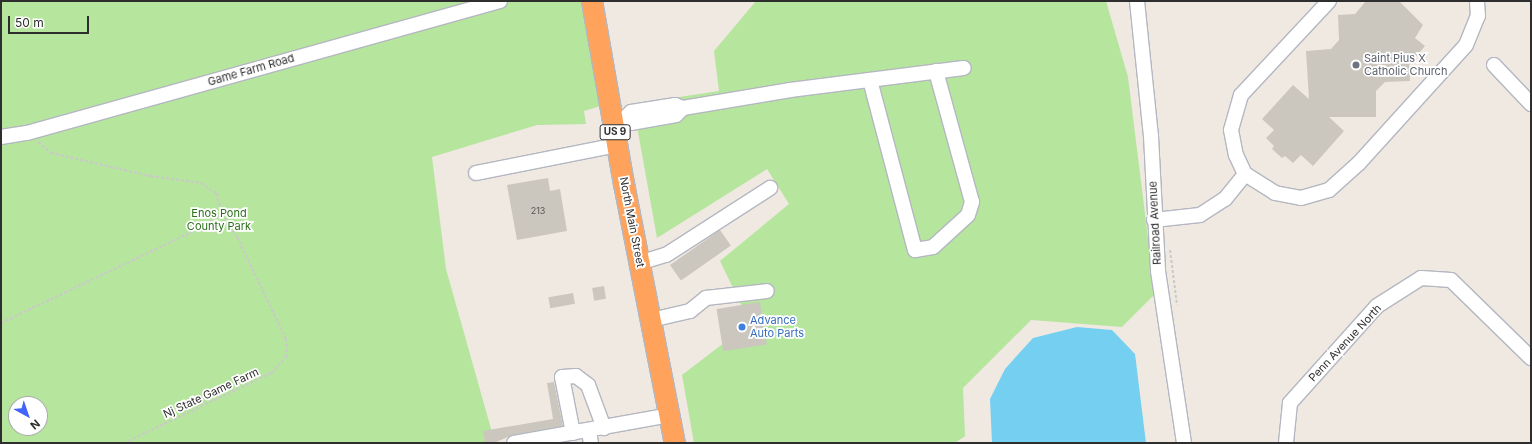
<!DOCTYPE html>
<html>
<head>
<meta charset="utf-8">
<style>
	body { margin:0 }
	#map { position:relative; width:1532px; height:444px; overflow:hidden; background:#efe9e1; font-family:Inter,sans-serif }
	div>[style] { position:absolute }
	[style*='--x'] { left:calc(var(--x)*1px); top:calc(var(--y)*1px); width:calc(var(--w)*1px); rotate:calc(var(--a)*1deg) }
	.green>* { inset:0; background:#b6e59e }
	.water>* { inset:0; background:#75cff0 }
	.building>* { inset:0; background:#cbc7bf; transform-origin:0 0 }
	.path>* { height:2px; margin-top:-1px; transform-origin:0; background:repeating-linear-gradient(90deg,#c9c9c9 0 3px,transparent 0 5px) }
	.roads { filter:drop-shadow(1px 0 #b4b7c1) drop-shadow(-1px 0 #b4b7c1) drop-shadow(0 1px #b4b7c1) drop-shadow(0 -1px #b4b7c1) }
	.minor>* { height:14px; margin:-7px; padding:0 7px; transform-origin:7px; border-radius:7px; background:#fff }
	.highway>* { height:20px; margin:-10px; padding:0 10px; transform-origin:10px; border-radius:10px; background:#ffa35c }
	.dots>* { width:11px; height:11px; translate:-50% -50%; box-sizing:border-box; border:2px solid #fff; border-radius:50% }
	span { translate:-50% -50%; white-space:nowrap; text-align:center; line-height:1.15; -webkit-text-stroke:3.5px #fff; paint-order:stroke }
	.number-label { font-size:9px; color:#555452 }
	.number-label span { -webkit-text-stroke-width:0 }
	.shield-label span { padding:1px 3px; background:#fff; border:1px solid; border-radius:3px; -webkit-text-stroke-width:0 }
	.shield-label { font-size:10px; color:#2e2e2e; font-weight:700 }
	.worship-label { font-size:11px; color:#5b616d }
	.left { translate:0 -50%; text-align:left }
	.street-label { font-size:11px; color:#2e2e2e }
	.park-label { font-size:11px; color:#2c6e1b }
	.shop-label { font-size:11px; color:#366cbe }
	.frame { position:absolute; inset:0; border:2px solid #2e2e2e; pointer-events:none }
	.north { position:absolute; left:8px; top:396px; width:40px; height:40px; box-sizing:border-box; background:#fff; border:1px solid #ababab; border-radius:50%; rotate:140deg; font-size:11px; font-weight:700; line-height:16px; text-align:center; color:#2e2e2e }
	.north::after { content:''; display:block; margin:auto; width:14px; height:18px; background:#4264fb; clip-path:polygon(50% 0,100% 100%,50% 72%,0 100%) }
	.scale { position:absolute; left:8px; top:16px; width:81px; height:18px; box-sizing:border-box; border:2px solid #2e2e2e; border-top:0; padding-left:5px; font-size:12px; line-height:14px; white-space:nowrap; color:#2e2e2e; -webkit-text-stroke:3px #fff; paint-order:stroke }
</style>
</head>
<body>
<div id="map">
	<div class="green">
		<div style="clip-path:polygon(evenodd,1px 1px,592px 1px,610px 103px,584px 111px,586px 124px,537px 125px,432px 157px,446px 269px,495px 443px,1px 443px,1px 1px,16px 404px,40px 404px,40px 428px,16px 428px,16px 404px)"></div>
		<div style="clip-path:polygon(756px 1px,1106px 1px,1128px 77px,1155px 294px,1122px 327px,1031px 320px,963px 388px,965px 436px,955px 443px,694px 443px,682px 375px,750px 323px,720px 261px,789px 204px,767px 169px,657px 238px,633px 104px,719px 91px,714px 51px)"></div>
	</div>
	<div class="water">
		<div style="clip-path:polygon(1077px 327px,1112px 330px,1135px 354px,1146px 443px,992px 443px,990px 399px,1005px 369px,1033px 338px)"></div>
	</div>
	<div class="building">
		<div style="clip-path:polygon(1366px 1px,1399px 1px,1423px 25px,1415px 38px,1425px 46px,1409px 65px,1410px 81px,1385px 82px,1376px 91px,1376px 117px,1329px 117px,1344px 131px,1313px 166px,1301px 155px,1293px 163px,1285px 156px,1282px 158px,1272px 149px,1274px 146px,1266px 138px,1274px 130px,1262px 119px,1293px 85px,1309px 99px,1306px 51px,1331px 49px,1339px 40px,1338px 15px,1355px 14px)"></div>
		<div style="clip-path:polygon(548px 178px,550px 191px,560px 189px,567px 231px,517px 240px,507px 185px)"></div>
		<div style="left:720px;top:230px;width:19px;height:61px;rotate:55deg"></div>
		<div style="left:604px;top:286px;width:13px;height:12px;rotate:81deg"></div>
		<div style="left:573px;top:293px;width:11px;height:25px;rotate:80deg"></div>
		<div style="left:760px;top:302px;width:43px;height:44px;rotate:81deg"></div>
		<div style="clip-path:polygon(554px 382px,563px 426px,512px 435px,494px 443px,485px 443px,483px 431px,553px 419px,547px 383px)"></div>
	</div>
	<div class="path">
		<div style="--x:38;--y:142;--w:17;--a:40"></div>
		<div style="--x:51;--y:153;--w:103;--a:13"></div>
		<div style="--x:151;--y:176;--w:50;--a:8"></div>
		<div style="--x:201;--y:183;--w:18;--a:34"></div>
		<div style="--x:216;--y:193;--w:22;--a:74"></div>
		<div style="--x:222;--y:214;--w:27;--a:57"></div>
		<div style="--x:237;--y:237;--w:113;--a:64.3"></div>
		<div style="--x:286;--y:339;--w:17;--a:87"></div>
		<div style="--x:287;--y:356;--w:23;--a:133"></div>
		<div style="--x:271;--y:373;--w:163;--a:154.5"></div>
		<div style="--x:1170;--y:250;--w:55;--a:82.7"></div>
		<div style="--x:1;--y:323;--w:216;--a:-25.5"></div>
		<div style="--x:196;--y:230;--w:31;--a:-32"></div>
	</div>
	<div class="roads">
		<div class="minor">
			<div style="--x:1137;--y:1;--w:136;--a:84.1"></div>
			<div style="--x:1151;--y:136;--w:135;--a:87"></div>
			<div style="--x:1158;--y:271;--w:174;--a:81.4"></div>
			<div style="--x:1329;--y:1;--w:129;--a:133.1"></div>
			<div style="--x:1241;--y:95;--w:36;--a:106"></div>
			<div style="--x:1231;--y:130;--w:25;--a:79"></div>
			<div style="--x:1236;--y:155;--w:21;--a:65"></div>
			<div style="--x:1245;--y:174;--w:36;--a:32"></div>
			<div style="--x:1275;--y:193;--w:26;--a:11"></div>
			<div style="--x:1301;--y:198;--w:29;--a:-16"></div>
			<div style="--x:1329;--y:190;--w:40;--a:-42"></div>
			<div style="--x:1359;--y:163;--w:159;--a:-47.8"></div>
			<div style="--x:1466;--y:45;--w:31;--a:-68"></div>
			<div style="--x:1478;--y:16;--w:15;--a:-94"></div>
			<div style="--x:1494;--y:65;--w:54;--a:46.5"></div>
			<div style="--x:870;--y:80;--w:176;--a:75.2"></div>
			<div style="--x:915;--y:250;--w:18;--a:-9"></div>
			<div style="--x:933;--y:247;--w:47;--a:-42.4"></div>
			<div style="--x:968;--y:215;--w:14;--a:-73"></div>
			<div style="--x:972;--y:202;--w:136;--a:-105.4"></div>
			<div style="--x:683;--y:108;--w:109;--a:-9.5"></div>
			<div style="--x:790;--y:90;--w:175;--a:-7.2"></div>
			<div style="--x:613;--y:121;--w:11;--a:-10"></div>
			<div style="--x:624;--y:119;--w:10;--a:-45"></div>
			<div style="--x:631;--y:112;--w:45;--a:-9"></div>
			<div style="--x:675;--y:105;--w:9;--a:21"></div>
			<div style="--x:683;--y:108;--w:10;--a:135"></div>
			<div style="--x:676;--y:115;--w:46;--a:169.9"></div>
			<div style="--x:631;--y:123;--w:8;--a:-150"></div>
			<div style="--x:1;--y:137;--w:26;--a:-9"></div>
			<div style="--x:27;--y:133;--w:491;--a:-15.6"></div>
			<div style="--x:476;--y:173;--w:144;--a:-11.2"></div>
			<div style="--x:1154;--y:220;--w:46;--a:-6.2"></div>
			<div style="--x:1200;--y:215;--w:30;--a:-33"></div>
			<div style="--x:1225;--y:199;--w:32;--a:-51"></div>
			<div style="--x:639;--y:263;--w:28;--a:-17"></div>
			<div style="--x:666;--y:255;--w:124;--a:-32.8"></div>
			<div style="--x:651;--y:320;--w:40;--a:-13"></div>
			<div style="--x:690;--y:311;--w:21;--a:-39"></div>
			<div style="--x:706;--y:298;--w:61;--a:-6.5"></div>
			<div style="--x:589;--y:431;--w:12;--a:81"></div>
			<div style="--x:573;--y:433;--w:57;--a:-101.1"></div>
			<div style="--x:562;--y:377;--w:14;--a:-4"></div>
			<div style="--x:576;--y:376;--w:15;--a:37"></div>
			<div style="--x:588;--y:385;--w:46;--a:69.6"></div>
			<div style="--x:514;--y:443;--w:158;--a:-10.2"></div>
			<div style="--x:1286;--y:443;--w:40;--a:-84.3"></div>
			<div style="--x:1290;--y:403;--w:130;--a:-48.1"></div>
			<div style="--x:1377;--y:306;--w:52;--a:-32.5"></div>
			<div style="--x:1421;--y:278;--w:30;--a:4"></div>
			<div style="--x:1451;--y:280;--w:112;--a:44.3"></div>
		</div>
		<div class="highway">
			<div style="--x:592;--y:1;--w:186;--a:80.1"></div>
			<div style="--x:624;--y:184;--w:264;--a:78.9"></div>
		</div>
	</div>
	<div class="dots">
		<div style="left:1356px;top:65px;background:#6b7280"></div>
		<div style="left:742px;top:327px;background:#3f7fe0"></div>
	</div>
	<div class="number-label">
		<span style="left:538px;top:211px">213</span>
	</div>
	<div class="shield-label">
		<span style="left:615px;top:132px">US 9</span>
	</div>
	<div class="worship-label">
		<span class="left" style="left:1364px;top:65px">Saint Pius X<br>Catholic Church</span>
	</div>
	<div class="street-label">
		<span style="left:251px;top:70px;rotate:-16deg">Game Farm Road</span>
		<span style="left:632px;top:222px;rotate:79deg">North Main Street</span>
		<span style="left:1155px;top:223px;rotate:-93deg">Railroad Avenue</span>
		<span style="left:1345px;top:343px;rotate:-47deg">Penn Avenue North</span>
		<span style="left:211px;top:393px;rotate:-25deg">Nj State Game Farm</span>
	</div>
	<div class="park-label">
		<span style="left:219px;top:220px">Enos Pond<br>County Park</span>
	</div>
	<div class="shop-label">
		<span class="left" style="left:750px;top:327px">Advance<br>Auto Parts</span>
	</div>
	<div class="frame"></div>
	<div class="north">N</div>
	<div class="scale">50 m</div>
</div>
</body>
</html>
